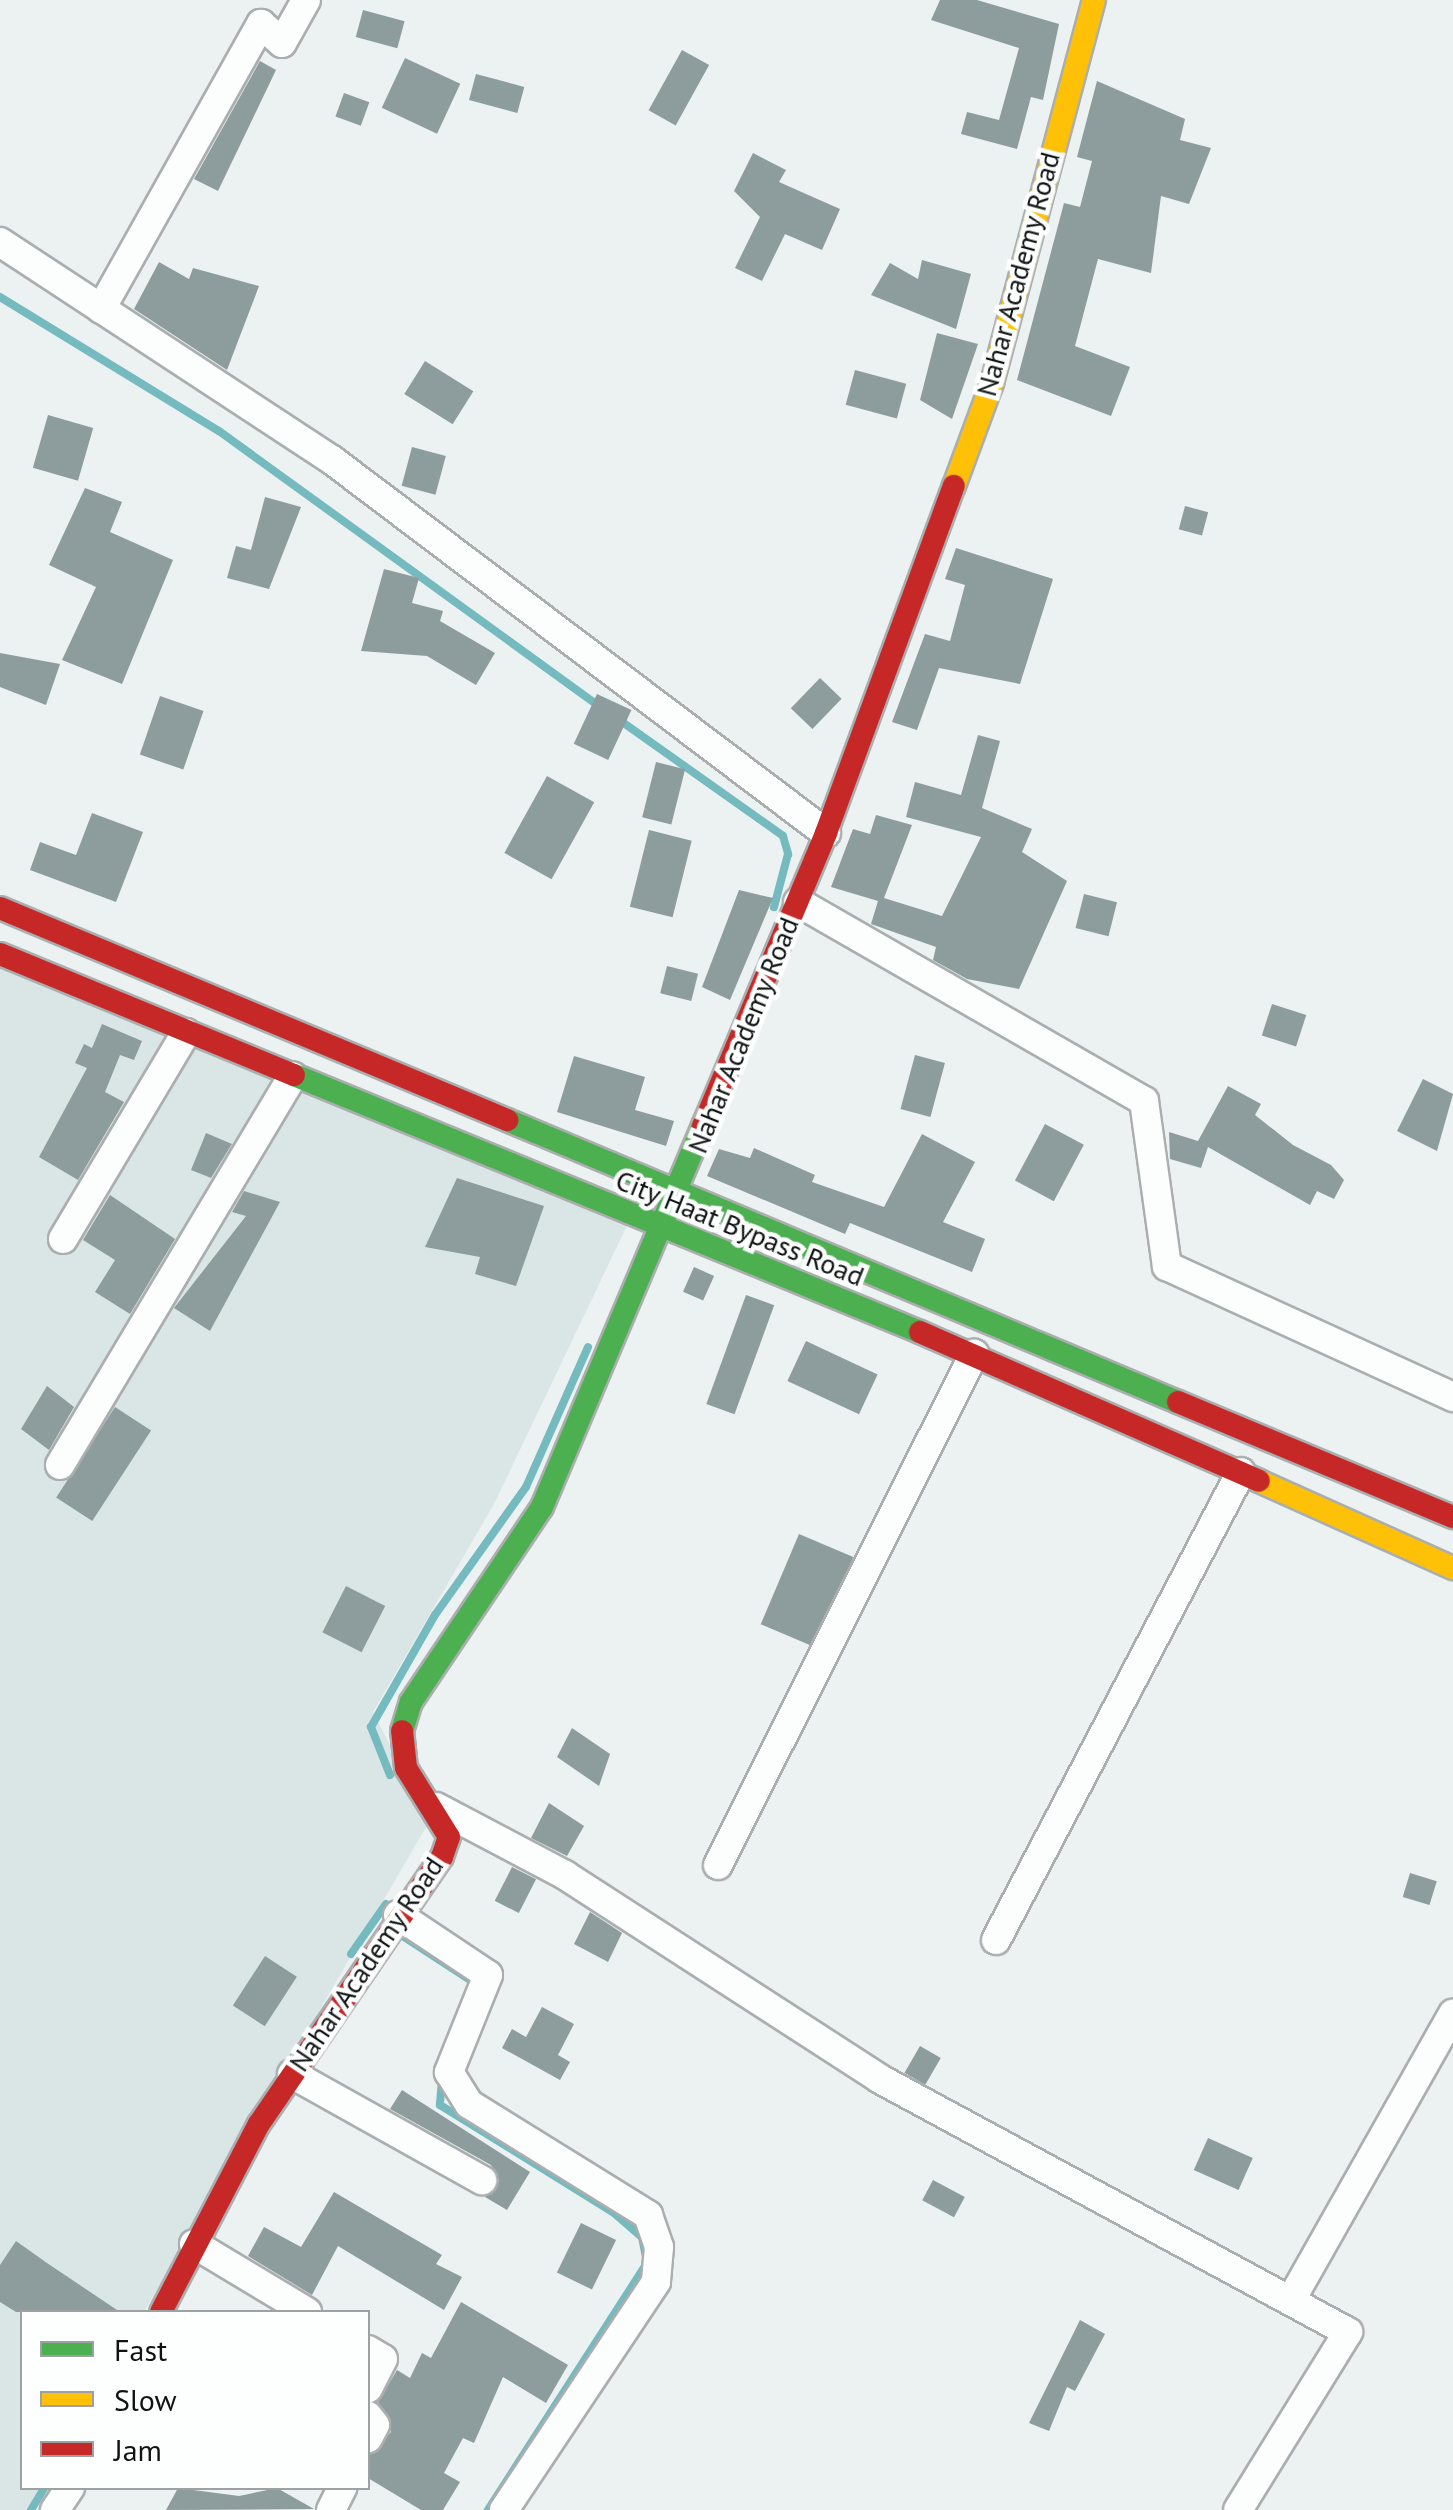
<!DOCTYPE html>
<html>
<head>
<meta charset="utf-8">
<style>
	body { margin:0 }
	#map { position:relative; width:1453px; height:2510px; overflow:hidden; background:#ecf1f2; font-family:"PT Sans",sans-serif }
	div>[style] { position:absolute }
	[style*='--x'] { left:calc(var(--x)*1px); top:calc(var(--y)*1px); width:calc(var(--w)*1px); rotate:calc(var(--a)*1deg) }
	.built>* { inset:0; background:#dae5e6 }
	.stream>* { height:8px; margin:-4px; padding:0 4px; transform-origin:4px; border-radius:4px; background:#74babf }
	.building>* { inset:0; background:#8d9d9e; transform-origin:0 0 }
	.roads { filter:drop-shadow(2px 0 #abaeaf) drop-shadow(-2px 0 #abaeaf) drop-shadow(0 2px #abaeaf) drop-shadow(0 -2px #abaeaf) }
	.street>* { height:28px; margin:-14px; padding:0 14px; transform-origin:14px; border-radius:14px; background:#fcfdfd }
	.fast>* { height:22px; margin:-11px; padding:0 11px; transform-origin:11px; border-radius:11px; background:#4caf50 }
	.slow>* { height:22px; margin:-11px; padding:0 11px; transform-origin:11px; border-radius:11px; background:#ffc107 }
	.jam>* { height:22px; margin:-11px; padding:0 11px; transform-origin:11px; border-radius:11px; background:#c62828 }
	span { translate:-50% -50%; white-space:nowrap; text-align:center; line-height:1.15; -webkit-text-stroke:9px #fdffff; paint-order:stroke }
	.street-label { font-size:28px; color:#101313 }
	.legend { position:absolute; left:20px; top:2310px; width:350px; height:180px; box-sizing:border-box; background:#fdffff; border:2px solid #9ea1a1; margin:0; padding:12px 18px; list-style:none; font-size:30px; color:#101313 }
	.legend li { display:flex; align-items:center; gap:20px; height:50px }
	.legend b { width:50px; border:2px solid #9ea1a1 }
</style>
</head>
<body>
<div id="map">
	<div class="built">
		<div style="clip-path:polygon(0 951px,633px 1213px,494px 1504px,373px 1712px,429px 1822px,144px 2312px,22px 2312px,22px 2488px,43px 2488px,30px 2510px,0 2510px)"></div>
	</div>
	<div class="stream">
		<div style="--x:0;--y:297;--w:257;--a:31.5"></div>
		<div style="--x:219;--y:431;--w:468;--a:35.9"></div>
		<div style="--x:618;--y:719;--w:202;--a:35.3"></div>
		<div style="--x:783;--y:836;--w:19;--a:74"></div>
		<div style="--x:788;--y:854;--w:55;--a:104.8"></div>
		<div style="--x:390;--y:1775;--w:52;--a:-111.6"></div>
		<div style="--x:371;--y:1727;--w:129;--a:-60.3"></div>
		<div style="--x:435;--y:1615;--w:157;--a:-54.6"></div>
		<div style="--x:526;--y:1487;--w:153;--a:-66.1"></div>
		<div style="--x:404;--y:1937;--w:86;--a:33.1"></div>
		<div style="--x:351;--y:1954;--w:61;--a:-55"></div>
		<div style="--x:442;--y:2080;--w:25;--a:95"></div>
		<div style="--x:440;--y:2105;--w:205;--a:31.8"></div>
		<div style="--x:614;--y:2213;--w:37;--a:41"></div>
		<div style="--x:642;--y:2237;--w:26;--a:79"></div>
		<div style="--x:647;--y:2263;--w:294;--a:122.8"></div>
		<div style="--x:31;--y:2510;--w:26;--a:-59"></div>
	</div>
	<div class="building">
		<div style="clip-path:polygon(940px 0,977px 0,1059px 24px,1043px 100px,1031px 97px,1017px 149px,961px 134px,967px 112px,999px 120px,1019px 48px,931px 20px)"></div>
		<div style="left:363px;top:10px;width:43px;height:28px;rotate:15deg"></div>
		<div style="left:682px;top:50px;width:31px;height:69px;rotate:29deg"></div>
		<div style="left:405px;top:58px;width:61px;height:55px;rotate:25deg"></div>
		<div style="clip-path:polygon(260px 61px,276px 70px,218px 191px,194px 179px)"></div>
		<div style="left:476px;top:74px;width:50px;height:27px;rotate:15deg"></div>
		<div style="clip-path:polygon(1097px 81px,1185px 119px,1180px 140px,1211px 148px,1189px 204px,1161px 196px,1151px 273px,1098px 259px,1075px 346px,1130px 367px,1111px 416px,1017px 380px,1064px 203px,1080px 207px,1092px 161px,1077px 157px)"></div>
		<div style="left:344px;top:93px;width:27px;height:25px;rotate:20deg"></div>
		<div style="clip-path:polygon(753px 153px,786px 170px,779px 182px,840px 209px,822px 250px,785px 234px,762px 281px,735px 268px,760px 217px,734px 191px)"></div>
		<div style="clip-path:polygon(922px 260px,971px 274px,956px 329px,871px 295px,890px 263px,918px 279px)"></div>
		<div style="clip-path:polygon(159px 262px,189px 279px,193px 268px,259px 286px,227px 370px,134px 309px)"></div>
		<div style="clip-path:polygon(937px 333px,978px 344px,952px 419px,920px 400px)"></div>
		<div style="left:425px;top:361px;width:57px;height:39px;rotate:32deg"></div>
		<div style="left:855px;top:370px;width:53px;height:36px;rotate:15deg"></div>
		<div style="left:48px;top:415px;width:47px;height:55px;rotate:16deg"></div>
		<div style="left:412px;top:447px;width:35px;height:40px;rotate:15deg"></div>
		<div style="clip-path:polygon(85px 488px,122px 502px,110px 532px,173px 560px,122px 684px,62px 660px,96px 587px,49px 565px)"></div>
		<div style="clip-path:polygon(265px 497px,301px 507px,269px 589px,227px 578px,236px 546px,251px 550px)"></div>
		<div style="left:1185px;top:506px;width:24px;height:24px;rotate:15deg"></div>
		<div style="clip-path:polygon(956px 548px,1053px 579px,1020px 684px,939px 668px,917px 730px,892px 722px,925px 634px,950px 641px,965px 585px,945px 579px)"></div>
		<div style="clip-path:polygon(384px 569px,419px 578px,412px 603px,443px 611px,440px 621px,495px 653px,476px 685px,427px 656px,361px 651px)"></div>
		<div style="clip-path:polygon(0 653px,60px 664px,46px 705px,0 687px)"></div>
		<div style="left:820px;top:678px;width:30px;height:42px;rotate:44deg"></div>
		<div style="left:597px;top:694px;width:38px;height:55px;rotate:25deg"></div>
		<div style="left:160px;top:696px;width:46px;height:62px;rotate:19deg"></div>
		<div style="clip-path:polygon(978px 735px,1000px 741px,982px 808px,1032px 829px,1022px 852px,1067px 881px,1019px 989px,967px 979px,933px 960px,936px 947px,871px 924px,878px 901px,831px 887px,853px 829px,870px 834px,876px 815px,912px 825px,884px 898px,942px 916px,981px 837px,906px 817px,915px 782px,961px 795px)"></div>
		<div style="left:656px;top:762px;width:30px;height:57px;rotate:14deg"></div>
		<div style="left:547px;top:776px;width:54px;height:88px;rotate:29deg"></div>
		<div style="clip-path:polygon(92px 813px,143px 832px,116px 902px,30px 870px,40px 842px,76px 855px)"></div>
		<div style="left:649px;top:830px;width:44px;height:79px;rotate:14deg"></div>
		<div style="clip-path:polygon(739px 890px,773px 898px,730px 1000px,702px 987px)"></div>
		<div style="left:1084px;top:894px;width:34px;height:35px;rotate:14deg"></div>
		<div style="left:667px;top:966px;width:32px;height:28px;rotate:14deg"></div>
		<div style="left:1272px;top:1004px;width:36px;height:33px;rotate:18deg"></div>
		<div style="clip-path:polygon(102px 1024px,142px 1041px,134px 1060px,120px 1055px,105px 1092px,124px 1102px,78px 1180px,39px 1157px,87px 1068px,75px 1063px,84px 1044px,92px 1048px)"></div>
		<div style="left:915px;top:1055px;width:31px;height:56px;rotate:15deg"></div>
		<div style="clip-path:polygon(574px 1056px,645px 1077px,635px 1110px,674px 1121px,666px 1146px,557px 1112px)"></div>
		<div style="clip-path:polygon(1423px 1079px,1453px 1094px,1437px 1151px,1397px 1131px)"></div>
		<div style="clip-path:polygon(1228px 1086px,1261px 1104px,1255px 1115px,1293px 1145px,1331px 1165px,1344px 1180px,1334px 1199px,1317px 1191px,1310px 1205px,1208px 1147px,1201px 1168px,1170px 1159px,1169px 1132px,1198px 1141px)"></div>
		<div style="left:1045px;top:1124px;width:44px;height:64px;rotate:28deg"></div>
		<div style="clip-path:polygon(206px 1133px,232px 1144px,211px 1178px,191px 1170px)"></div>
		<div style="clip-path:polygon(922px 1134px,975px 1162px,943px 1222px,985px 1239px,972px 1272px,850px 1223px,845px 1234px,707px 1176px,719px 1149px,750px 1158px,754px 1148px,815px 1175px,812px 1182px,884px 1207px)"></div>
		<div style="clip-path:polygon(457px 1178px,544px 1206px,516px 1286px,475px 1274px,480px 1257px,425px 1247px)"></div>
		<div style="clip-path:polygon(244px 1191px,280px 1202px,210px 1331px,174px 1308px,246px 1216px,232px 1212px)"></div>
		<div style="clip-path:polygon(110px 1195px,175px 1239px,130px 1314px,95px 1292px,115px 1260px,83px 1240px)"></div>
		<div style="left:694px;top:1267px;width:22px;height:27px;rotate:24deg"></div>
		<div style="left:746px;top:1295px;width:30px;height:116px;rotate:20deg"></div>
		<div style="left:806px;top:1341px;width:79px;height:44px;rotate:25deg"></div>
		<div style="clip-path:polygon(47px 1386px,74px 1407px,49px 1450px,21px 1429px)"></div>
		<div style="left:115px;top:1407px;width:43px;height:108px;rotate:33deg"></div>
		<div style="left:799px;top:1534px;width:59px;height:98px;rotate:23deg"></div>
		<div style="left:346px;top:1586px;width:44px;height:52px;rotate:27deg"></div>
		<div style="clip-path:polygon(572px 1728px,610px 1754px,599px 1786px,557px 1757px)"></div>
		<div style="clip-path:polygon(549px 1803px,584px 1826px,567px 1856px,531px 1838px)"></div>
		<div style="left:512px;top:1867px;width:27px;height:38px;rotate:27deg"></div>
		<div style="left:1410px;top:1873px;width:28px;height:25px;rotate:17deg"></div>
		<div style="clip-path:polygon(590px 1912px,622px 1933px,608px 1962px,574px 1944px)"></div>
		<div style="left:265px;top:1956px;width:38px;height:59px;rotate:33deg"></div>
		<div style="clip-path:polygon(542px 2007px,574px 2024px,558px 2055px,570px 2062px,560px 2080px,502px 2048px,512px 2029px,526px 2037px)"></div>
		<div style="left:920px;top:2046px;width:24px;height:31px;rotate:30deg"></div>
		<div style="clip-path:polygon(402px 2090px,530px 2172px,507px 2210px,485px 2197px,499px 2181px,491px 2165px,390px 2109px)"></div>
		<div style="left:1208px;top:2138px;width:49px;height:35px;rotate:24deg"></div>
		<div style="left:933px;top:2180px;width:36px;height:23px;rotate:28deg"></div>
		<div style="clip-path:polygon(334px 2192px,442px 2255px,436px 2264px,462px 2277px,444px 2310px,338px 2246px,312px 2295px,248px 2256px,264px 2227px,301px 2247px)"></div>
		<div style="left:581px;top:2223px;width:39px;height:55px;rotate:26deg"></div>
		<div style="clip-path:polygon(16px 2241px,47px 2263px,120px 2312px,16px 2312px,0 2302px,0 2265px)"></div>
		<div style="clip-path:polygon(461px 2302px,568px 2365px,546px 2403px,503px 2377px,474px 2443px,463px 2438px,444px 2473px,460px 2482px,443px 2510px,421px 2510px,368px 2478px,368px 2455px,391px 2432px,378px 2402px,397px 2370px,410px 2378px,422px 2353px,431px 2358px)"></div>
		<div style="clip-path:polygon(1080px 2320px,1105px 2334px,1075px 2391px,1067px 2387px,1049px 2431px,1029px 2423px)"></div>
		<div style="clip-path:polygon(178px 2488px,239px 2496px,277px 2488px,314px 2509px,166px 2510px)"></div>
	</div>
	<div class="roads">
		<div class="street">
			<div style="--x:0;--y:242;--w:397;--a:33.3"></div>
			<div style="--x:332;--y:460;--w:619;--a:37.06"></div>
			<div style="--x:101;--y:309;--w:327;--a:-60.7"></div>
			<div style="--x:261;--y:24;--w:28;--a:42"></div>
			<div style="--x:282;--y:43;--w:49;--a:-60.8"></div>
			<div style="--x:798;--y:902;--w:399;--a:29.9"></div>
			<div style="--x:1144;--y:1101;--w:167;--a:82.1"></div>
			<div style="--x:1167;--y:1266;--w:315;--a:24.6"></div>
			<div style="--x:63;--y:1239;--w:240;--a:-59.2"></div>
			<div style="--x:60;--y:1465;--w:453;--a:-59.1"></div>
			<div style="--x:436;--y:1807;--w:146;--a:27.8"></div>
			<div style="--x:565;--y:1875;--w:375;--a:32.9"></div>
			<div style="--x:880;--y:2079;--w:532;--a:28.4"></div>
			<div style="--x:1348;--y:2332;--w:209;--a:121.7"></div>
			<div style="--x:718;--y:1865;--w:572;--a:-63.39"></div>
			<div style="--x:398;--y:1915;--w:108;--a:33.7"></div>
			<div style="--x:488;--y:1975;--w:105;--a:111.9"></div>
			<div style="--x:449;--y:2072;--w:38;--a:58"></div>
			<div style="--x:469;--y:2104;--w:211;--a:31.8"></div>
			<div style="--x:648;--y:2215;--w:34;--a:71"></div>
			<div style="--x:659;--y:2247;--w:35;--a:95"></div>
			<div style="--x:656;--y:2282;--w:274;--a:123.7"></div>
			<div style="--x:996;--y:1940;--w:528;--a:-62.37"></div>
			<div style="--x:292;--y:2074;--w:218;--a:29.2"></div>
			<div style="--x:194;--y:2244;--w:132;--a:31"></div>
			<div style="--x:1291;--y:2300;--w:329;--a:-60.5"></div>
			<div style="--x:368;--y:2350;--w:17;--a:31"></div>
			<div style="--x:383;--y:2359;--w:33;--a:117"></div>
			<div style="--x:368;--y:2416;--w:11;--a:52"></div>
			<div style="--x:375;--y:2425;--w:15;--a:118"></div>
			<div style="--x:55;--y:2510;--w:27;--a:-56"></div>
			<div style="--x:331;--y:2510;--w:25;--a:-63"></div>
		</div>
		<div class="fast">
			<div style="--x:294;--y:1075;--w:677;--a:22.32"></div>
			<div style="--x:507;--y:1120;--w:728;--a:22.8"></div>
			<div style="--x:402;--y:1731;--w:30;--a:-73"></div>
			<div style="--x:411;--y:1702;--w:235;--a:-56.1"></div>
			<div style="--x:542;--y:1507;--w:414;--a:-67.1"></div>
		</div>
		<div class="slow">
			<div style="--x:954;--y:486;--w:110;--a:-69.7"></div>
			<div style="--x:992;--y:383;--w:396;--a:-75.1"></div>
			<div style="--x:1259;--y:1481;--w:213;--a:24.2"></div>
		</div>
		<div class="jam">
			<div style="--x:0;--y:908;--w:550;--a:22.69"></div>
			<div style="--x:0;--y:954;--w:318;--a:22.4"></div>
			<div style="--x:703;--y:1126;--w:318;--a:-67.2"></div>
			<div style="--x:826;--y:833;--w:370;--a:-69.8"></div>
			<div style="--x:920;--y:1332;--w:370;--a:23.7"></div>
			<div style="--x:1178;--y:1402;--w:298;--a:22.7"></div>
			<div style="--x:161;--y:2312;--w:212;--a:-62.5"></div>
			<div style="--x:259;--y:2124;--w:324;--a:-55.6"></div>
			<div style="--x:442;--y:1857;--w:21;--a:-71"></div>
			<div style="--x:449;--y:1837;--w:81;--a:-121.9"></div>
			<div style="--x:406;--y:1768;--w:37;--a:-96"></div>
		</div>
	</div>
	<div class="street-label">
		<span style="left:1018px;top:274px;rotate:-75deg">Nahar Academy Road</span>
		<span style="left:743px;top:1035px;rotate:-68deg">Nahar Academy Road</span>
		<span style="left:740px;top:1228px;rotate:22deg">City Haat Bypass Road</span>
		<span style="left:366px;top:1964px;rotate:-56deg">Nahar Academy Road</span>
	</div>
	<ul class="legend">
	<li><b style="height:12px;background:#4caf50"></b>Fast</li>
	<li><b style="height:12px;background:#ffc107"></b>Slow</li>
	<li><b style="height:12px;background:#c62828"></b>Jam</li>
	</ul>
</div>
</body>
</html>
